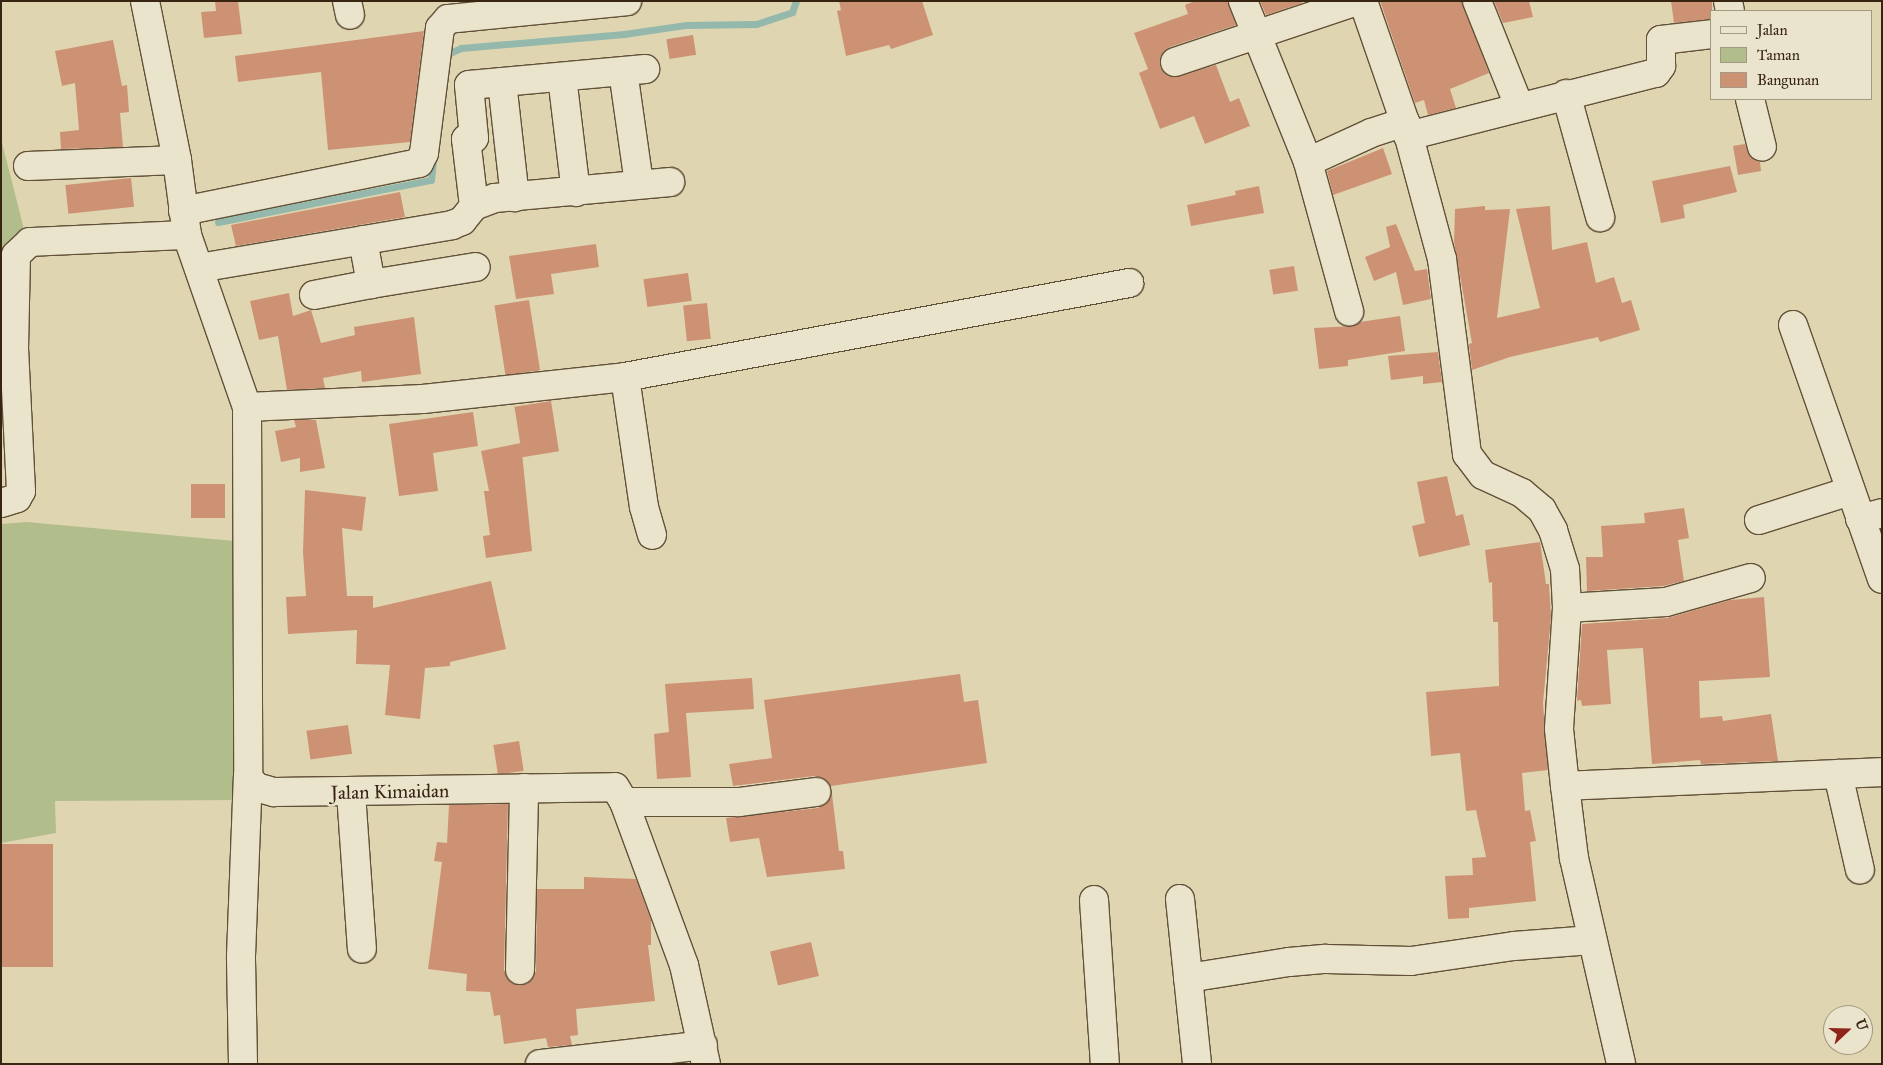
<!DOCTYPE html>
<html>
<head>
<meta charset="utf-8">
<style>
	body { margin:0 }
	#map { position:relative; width:1883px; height:1065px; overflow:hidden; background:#e0d5b1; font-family:"IM FELL Great Primer",serif }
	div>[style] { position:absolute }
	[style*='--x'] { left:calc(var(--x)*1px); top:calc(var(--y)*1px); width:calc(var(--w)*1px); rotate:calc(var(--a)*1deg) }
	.green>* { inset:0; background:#b2bd8c }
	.stream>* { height:7px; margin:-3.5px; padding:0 3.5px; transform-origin:3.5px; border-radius:3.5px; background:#94b9ac }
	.building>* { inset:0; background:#cd9274; transform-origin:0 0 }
	.roads { filter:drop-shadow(1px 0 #625139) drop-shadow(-1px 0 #625139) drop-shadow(0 1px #625139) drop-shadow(0 -1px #625139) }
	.minor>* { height:28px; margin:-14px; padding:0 14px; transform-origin:14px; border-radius:14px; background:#ebe4cc }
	span { translate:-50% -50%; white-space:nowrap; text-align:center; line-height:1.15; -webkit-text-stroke:5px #ebe4cc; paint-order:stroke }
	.street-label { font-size:19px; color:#382511 }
	.frame { position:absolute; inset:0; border:2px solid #382511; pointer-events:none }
	.legend { position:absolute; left:1710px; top:10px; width:162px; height:90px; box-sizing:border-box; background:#ebe4cc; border:1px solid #a39881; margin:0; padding:6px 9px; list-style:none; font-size:15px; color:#382511 }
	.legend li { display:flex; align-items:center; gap:10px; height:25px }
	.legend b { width:25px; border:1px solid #a39881 }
	.north { position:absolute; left:1823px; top:1005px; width:50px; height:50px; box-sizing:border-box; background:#ebe4cc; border:1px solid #a39881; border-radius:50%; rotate:69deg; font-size:14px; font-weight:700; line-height:20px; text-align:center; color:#382511 }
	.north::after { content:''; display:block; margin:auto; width:18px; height:22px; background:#8f2418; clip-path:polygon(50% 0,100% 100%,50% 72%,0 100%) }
</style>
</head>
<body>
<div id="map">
	<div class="green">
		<div style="clip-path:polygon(1px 139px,26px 237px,1px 321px)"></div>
		<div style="clip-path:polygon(27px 522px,256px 543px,251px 800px,55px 801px,56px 833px,1px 843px,1px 524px)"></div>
	</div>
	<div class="stream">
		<div style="--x:443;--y:56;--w:20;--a:-24"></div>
		<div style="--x:461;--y:48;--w:164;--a:-4.9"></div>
		<div style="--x:624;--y:34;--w:63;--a:-8.3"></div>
		<div style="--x:686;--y:25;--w:70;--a:-0.8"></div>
		<div style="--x:756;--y:24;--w:38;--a:-18"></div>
		<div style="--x:792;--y:12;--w:12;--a:-70"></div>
		<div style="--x:218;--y:222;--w:217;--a:-11.2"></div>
		<div style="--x:431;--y:180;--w:20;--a:-84"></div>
	</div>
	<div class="building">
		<div style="clip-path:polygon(215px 1px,238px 1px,242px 34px,204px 38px,201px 12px,216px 11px)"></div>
		<div style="clip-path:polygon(839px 1px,922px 1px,933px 35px,891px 49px,889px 45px,846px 56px,837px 11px,841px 10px)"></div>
		<div style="clip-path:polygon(1195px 1px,1228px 1px,1236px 25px,1170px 47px,1160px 58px,1160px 67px,1172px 77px,1216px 65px,1230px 102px,1239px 98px,1250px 126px,1205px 144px,1194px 116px,1160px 129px,1139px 73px,1148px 69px,1134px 33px,1188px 14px,1185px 5px)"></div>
		<div style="clip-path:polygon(1260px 1px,1301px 1px,1302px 3px,1266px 15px)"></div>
		<div style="clip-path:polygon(1380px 1px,1462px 1px,1489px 73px,1450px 89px,1456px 108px,1428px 115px,1424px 100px,1415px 103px)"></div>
		<div style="clip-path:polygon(1494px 1px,1529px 1px,1533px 17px,1503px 23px)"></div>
		<div style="clip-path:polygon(1671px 1px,1712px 1px,1712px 19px,1674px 23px)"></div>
		<div style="clip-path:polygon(424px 31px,410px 142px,328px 150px,321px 72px,238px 82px,235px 56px)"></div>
		<div style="left:693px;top:35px;width:20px;height:27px;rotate:81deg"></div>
		<div style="clip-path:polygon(113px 40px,122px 86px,127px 85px,129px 112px,120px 113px,123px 147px,61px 149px,60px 132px,79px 130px,75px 83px,62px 86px,55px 51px)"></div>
		<div style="clip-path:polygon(1745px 144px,1750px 157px,1760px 162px,1761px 171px,1738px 175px,1733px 146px)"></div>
		<div style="clip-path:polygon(1383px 148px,1392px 174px,1333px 195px,1327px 171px)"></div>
		<div style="clip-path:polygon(1730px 166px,1737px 192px,1683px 205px,1685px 218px,1661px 223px,1652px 181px)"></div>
		<div style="left:131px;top:178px;width:29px;height:66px;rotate:84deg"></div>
		<div style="clip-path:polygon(1259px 186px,1264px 213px,1191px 226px,1187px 205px,1236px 195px,1235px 191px)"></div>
		<div style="clip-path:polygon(400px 192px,405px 217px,236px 246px,231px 225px)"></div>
		<div style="clip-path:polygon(1485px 206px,1485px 210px,1510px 209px,1497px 318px,1540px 308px,1516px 209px,1550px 206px,1552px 250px,1587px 242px,1596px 283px,1614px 277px,1622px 303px,1631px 300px,1640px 330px,1600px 342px,1598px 337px,1510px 357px,1472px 370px,1469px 344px,1472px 343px,1454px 242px,1455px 209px)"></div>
		<div style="clip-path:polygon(1396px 224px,1415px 271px,1427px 269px,1431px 299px,1403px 305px,1396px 272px,1374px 281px,1365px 257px,1390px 247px,1386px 227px)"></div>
		<div style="clip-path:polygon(596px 244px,599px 267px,551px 274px,554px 294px,516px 299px,509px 256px)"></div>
		<div style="left:1294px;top:266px;width:25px;height:25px;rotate:81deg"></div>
		<div style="left:688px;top:273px;width:28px;height:45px;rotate:82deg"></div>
		<div style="clip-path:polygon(289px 293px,293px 316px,311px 310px,321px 343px,355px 335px,354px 327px,414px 317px,421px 374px,362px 382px,361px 371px,323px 378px,325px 388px,287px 390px,278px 336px,259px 340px,250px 301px)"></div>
		<div style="left:529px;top:300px;width:71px;height:35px;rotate:81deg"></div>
		<div style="left:707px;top:303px;width:36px;height:24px;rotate:84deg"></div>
		<div style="clip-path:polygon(1400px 316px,1405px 351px,1348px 360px,1348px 366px,1319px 369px,1314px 328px,1353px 326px,1360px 322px)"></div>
		<div style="clip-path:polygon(1438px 352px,1442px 382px,1423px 384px,1423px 376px,1391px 380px,1388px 356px)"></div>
		<div style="left:551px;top:401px;width:51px;height:37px;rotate:81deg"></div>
		<div style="clip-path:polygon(473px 412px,478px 446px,433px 453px,438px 491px,399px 496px,389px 424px)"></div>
		<div style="clip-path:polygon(294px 420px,316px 420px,325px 468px,300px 472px,300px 458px,281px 462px,275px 431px,296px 427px)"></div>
		<div style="clip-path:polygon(521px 443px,532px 551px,486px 558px,483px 536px,490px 535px,484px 491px,489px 491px,481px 451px)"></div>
		<div style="clip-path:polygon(1447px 476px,1456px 516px,1463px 514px,1470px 545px,1419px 557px,1412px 526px,1425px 523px,1417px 482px)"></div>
		<div style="left:191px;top:484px;width:34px;height:34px"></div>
		<div style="clip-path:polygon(305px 490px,366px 497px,362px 531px,342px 528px,347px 596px,373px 596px,373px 608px,491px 581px,506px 649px,450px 662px,450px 666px,425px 668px,420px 719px,385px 715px,390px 665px,356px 664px,357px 630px,288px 634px,286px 597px,306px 596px,303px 552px)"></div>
		<div style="clip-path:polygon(1684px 508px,1689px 538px,1678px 540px,1684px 581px,1663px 586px,1587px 591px,1586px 557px,1603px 557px,1601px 526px,1645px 523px,1644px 513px)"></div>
		<div style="clip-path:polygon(1540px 542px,1546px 584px,1549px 584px,1551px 617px,1543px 703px,1548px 770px,1522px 773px,1525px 811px,1530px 810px,1536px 841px,1530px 842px,1536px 901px,1469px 908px,1469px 918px,1448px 919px,1445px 876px,1473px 875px,1472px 858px,1486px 857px,1476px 810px,1466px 811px,1460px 753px,1431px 756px,1426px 692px,1499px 686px,1498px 622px,1493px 622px,1492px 582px,1489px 583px,1485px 550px)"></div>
		<div style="clip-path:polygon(1764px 597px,1770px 677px,1699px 681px,1700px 718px,1722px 716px,1723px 721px,1771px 714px,1778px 761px,1701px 764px,1700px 760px,1652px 764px,1643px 648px,1607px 650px,1611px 704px,1582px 706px,1581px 700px,1577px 701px,1582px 624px,1667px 618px,1730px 600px)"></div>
		<div style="clip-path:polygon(960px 674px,964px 702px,978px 700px,987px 763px,831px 786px,839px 851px,843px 851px,845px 869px,767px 877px,759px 838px,730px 842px,726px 818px,818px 808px,831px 798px,829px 783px,814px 776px,733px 786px,729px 764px,772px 758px,764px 700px)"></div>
		<div style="clip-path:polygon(752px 678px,754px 709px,686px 713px,691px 777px,657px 779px,654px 734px,669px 732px,665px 684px)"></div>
		<div style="left:348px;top:725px;width:29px;height:42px;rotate:82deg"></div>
		<div style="left:519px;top:741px;width:30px;height:26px;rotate:81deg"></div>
		<div style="clip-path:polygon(504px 804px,508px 804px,504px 970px,512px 983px,527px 984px,536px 971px,537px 889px,584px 889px,584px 877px,636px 879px,651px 920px,651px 945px,648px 945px,655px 1001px,576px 1009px,578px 1035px,570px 1036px,572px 1045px,548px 1047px,546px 1038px,504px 1044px,500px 1015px,494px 1016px,490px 992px,466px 991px,467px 974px,428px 969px,442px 862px,434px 861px,437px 842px,447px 843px,449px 805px)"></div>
		<div style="left:1px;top:844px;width:52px;height:123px"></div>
		<div style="left:811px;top:942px;width:35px;height:42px;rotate:77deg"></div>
	</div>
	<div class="roads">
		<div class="minor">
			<div style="--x:145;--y:1;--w:162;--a:78.6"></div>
			<div style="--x:177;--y:160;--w:76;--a:82.4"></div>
			<div style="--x:187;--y:235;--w:182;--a:70.8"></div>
			<div style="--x:247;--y:407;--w:370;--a:89.8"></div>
			<div style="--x:248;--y:777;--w:13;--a:51"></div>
			<div style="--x:256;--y:787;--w:19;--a:16"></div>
			<div style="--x:274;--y:792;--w:341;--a:-0.8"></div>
			<div style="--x:615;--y:787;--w:17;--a:59"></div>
			<div style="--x:624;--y:802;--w:174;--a:69.8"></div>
			<div style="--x:684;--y:965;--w:101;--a:77.5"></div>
			<div style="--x:347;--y:1;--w:14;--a:78"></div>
			<div style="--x:1243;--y:1;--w:174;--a:68"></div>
			<div style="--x:1308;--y:162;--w:155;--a:74.6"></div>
			<div style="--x:1363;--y:1;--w:128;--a:70.9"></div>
			<div style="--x:1405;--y:122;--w:142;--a:74.9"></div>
			<div style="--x:1442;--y:259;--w:197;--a:82.7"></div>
			<div style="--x:1467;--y:454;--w:26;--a:53"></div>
			<div style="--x:1483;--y:475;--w:43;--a:24.8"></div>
			<div style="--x:1522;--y:493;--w:26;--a:40"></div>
			<div style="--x:1542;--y:510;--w:23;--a:61"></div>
			<div style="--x:1553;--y:530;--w:41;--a:72.9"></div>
			<div style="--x:1565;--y:569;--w:39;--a:87"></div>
			<div style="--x:1567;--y:608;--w:121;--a:93.8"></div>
			<div style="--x:1559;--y:729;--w:57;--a:84"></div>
			<div style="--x:1565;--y:786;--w:73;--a:82.9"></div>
			<div style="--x:1574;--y:858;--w:211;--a:77.1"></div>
			<div style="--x:1477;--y:1;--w:113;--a:68.2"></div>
			<div style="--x:1728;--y:1;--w:10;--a:79"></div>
			<div style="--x:1175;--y:62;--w:192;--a:-18.5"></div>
			<div style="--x:623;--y:71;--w:114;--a:81.9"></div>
			<div style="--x:562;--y:77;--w:116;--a:83.1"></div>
			<div style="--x:502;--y:82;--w:116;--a:83.6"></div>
			<div style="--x:1566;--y:94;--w:128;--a:74.5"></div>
			<div style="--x:1750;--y:99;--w:49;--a:76"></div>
			<div style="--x:1408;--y:136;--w:256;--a:-14.3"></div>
			<div style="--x:1656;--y:73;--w:9;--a:-54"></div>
			<div style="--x:1661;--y:66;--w:26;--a:-90"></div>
			<div style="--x:1661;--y:40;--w:51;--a:-6.7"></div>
			<div style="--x:1308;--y:162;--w:69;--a:-24.7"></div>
			<div style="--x:1371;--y:133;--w:36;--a:-18"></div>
			<div style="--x:28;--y:166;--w:149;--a:-2.3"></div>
			<div style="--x:474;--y:206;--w:67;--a:-96.8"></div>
			<div style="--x:466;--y:139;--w:8;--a:-7"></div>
			<div style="--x:474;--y:138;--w:53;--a:-95.4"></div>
			<div style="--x:469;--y:85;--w:177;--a:-5.2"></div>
			<div style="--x:183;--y:211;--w:241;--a:-11.5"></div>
			<div style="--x:419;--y:163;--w:11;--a:-63"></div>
			<div style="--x:424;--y:153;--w:126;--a:-82.7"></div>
			<div style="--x:440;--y:28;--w:12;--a:-48"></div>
			<div style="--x:448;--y:19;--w:180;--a:-5.7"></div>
			<div style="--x:363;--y:240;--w:45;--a:79.7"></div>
			<div style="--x:371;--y:284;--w:106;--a:-9.2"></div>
			<div style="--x:199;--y:268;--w:257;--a:-9.6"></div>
			<div style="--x:452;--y:225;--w:11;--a:-22"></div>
			<div style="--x:462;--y:221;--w:19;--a:-51"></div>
			<div style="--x:474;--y:206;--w:22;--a:-21"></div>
			<div style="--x:495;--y:198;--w:176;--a:-5.2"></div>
			<div style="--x:314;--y:295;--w:58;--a:-10.9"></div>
			<div style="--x:1793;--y:325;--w:269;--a:70.7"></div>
			<div style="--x:625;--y:377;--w:131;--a:81.7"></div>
			<div style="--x:644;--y:507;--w:29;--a:74"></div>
			<div style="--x:247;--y:407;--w:176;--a:-2.6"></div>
			<div style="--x:423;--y:399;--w:203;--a:-6.2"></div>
			<div style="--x:625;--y:377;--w:513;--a:-10.56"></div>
			<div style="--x:1;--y:503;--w:17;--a:-17"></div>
			<div style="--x:17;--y:498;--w:8;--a:-60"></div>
			<div style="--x:21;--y:491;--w:141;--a:-92.8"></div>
			<div style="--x:14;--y:350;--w:95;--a:-88.8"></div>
			<div style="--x:16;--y:255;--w:19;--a:-43"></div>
			<div style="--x:30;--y:242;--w:157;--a:-2.6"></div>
			<div style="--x:1860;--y:519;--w:23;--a:-15"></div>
			<div style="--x:1759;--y:520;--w:96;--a:-17.7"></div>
			<div style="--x:1567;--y:608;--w:99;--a:-3.5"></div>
			<div style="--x:1666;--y:602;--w:88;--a:-15.8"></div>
			<div style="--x:1838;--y:774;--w:98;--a:77.1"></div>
			<div style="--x:1565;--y:786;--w:317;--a:-2.5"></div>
			<div style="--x:351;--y:793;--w:156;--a:86"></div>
			<div style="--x:624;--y:802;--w:115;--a:0"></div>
			<div style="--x:739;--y:802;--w:78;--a:-7.4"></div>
			<div style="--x:1180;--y:899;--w:166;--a:84.1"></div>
			<div style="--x:1094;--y:900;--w:164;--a:86.2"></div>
			<div style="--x:520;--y:970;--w:182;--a:-88.7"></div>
			<div style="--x:1188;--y:978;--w:102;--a:-9"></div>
			<div style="--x:1289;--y:962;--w:37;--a:-5"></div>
			<div style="--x:1326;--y:959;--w:85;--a:1.3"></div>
			<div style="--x:1411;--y:961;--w:104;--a:-8.3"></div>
			<div style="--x:1514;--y:946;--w:78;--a:-4.4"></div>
			<div style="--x:243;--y:1064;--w:108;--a:-91.1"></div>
			<div style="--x:241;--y:956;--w:179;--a:-87.8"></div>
			<div style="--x:540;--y:1064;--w:164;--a:-6.6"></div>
		</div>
	</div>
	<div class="street-label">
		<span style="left:390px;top:792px;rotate:-1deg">Jalan Kimaidan</span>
	</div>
	<div class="frame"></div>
	<ul class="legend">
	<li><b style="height:6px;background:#ebe4cc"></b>Jalan</li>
	<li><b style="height:14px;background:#b2bd8c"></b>Taman</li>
	<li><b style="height:14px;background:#cd9274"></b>Bangunan</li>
	</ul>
	<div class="north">U</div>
</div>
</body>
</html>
